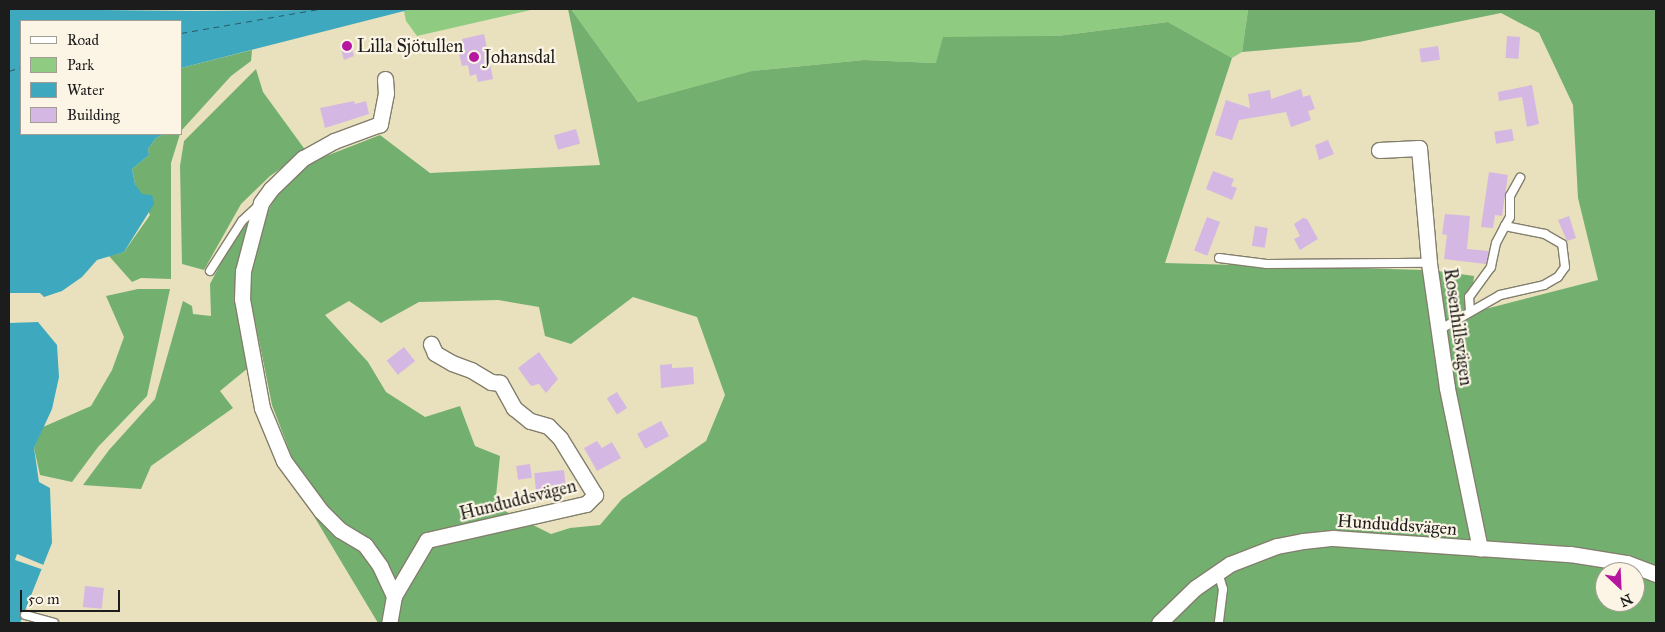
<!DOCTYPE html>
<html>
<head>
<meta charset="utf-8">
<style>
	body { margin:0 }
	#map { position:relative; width:1665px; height:632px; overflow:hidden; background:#e9e1bd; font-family:"IM FELL Great Primer",serif }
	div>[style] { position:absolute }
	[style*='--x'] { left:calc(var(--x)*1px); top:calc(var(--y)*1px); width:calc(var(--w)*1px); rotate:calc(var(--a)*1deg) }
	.green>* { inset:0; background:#8fcc82 }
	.forest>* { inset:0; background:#73b070 }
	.water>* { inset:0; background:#3ea8be }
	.pier>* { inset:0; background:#e9e1bd }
	.ferry>* { height:1px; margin-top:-0.5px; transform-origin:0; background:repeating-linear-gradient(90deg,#2b5b65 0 6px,transparent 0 11px) }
	.building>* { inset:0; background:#d4b7e2; transform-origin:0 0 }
	.roads { filter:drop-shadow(1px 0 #827e6c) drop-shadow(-1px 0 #827e6c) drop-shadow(0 1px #827e6c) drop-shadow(0 -1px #827e6c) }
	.lane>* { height:8px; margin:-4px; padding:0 4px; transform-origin:4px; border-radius:4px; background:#fff }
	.street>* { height:15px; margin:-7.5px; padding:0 7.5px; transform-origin:7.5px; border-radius:7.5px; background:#fff }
	.dots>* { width:14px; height:14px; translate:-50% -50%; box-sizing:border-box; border:2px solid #fcf5e5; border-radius:50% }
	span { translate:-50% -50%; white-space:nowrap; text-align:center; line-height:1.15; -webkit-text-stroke:4.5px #fcf5e5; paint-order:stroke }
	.poi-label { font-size:18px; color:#1c1c1c }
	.left { translate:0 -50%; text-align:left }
	.street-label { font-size:18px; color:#1c1c1c }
	.frame { position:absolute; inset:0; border:10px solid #1c1c1c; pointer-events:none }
	.legend { position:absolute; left:20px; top:20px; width:162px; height:115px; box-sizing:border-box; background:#fcf5e5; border:1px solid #a29e95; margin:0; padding:6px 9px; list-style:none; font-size:15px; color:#1c1c1c }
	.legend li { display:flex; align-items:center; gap:10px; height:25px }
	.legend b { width:25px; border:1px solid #a29e95 }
	.north { position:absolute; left:1595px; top:562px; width:50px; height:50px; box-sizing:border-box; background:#fcf5e5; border:1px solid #a29e95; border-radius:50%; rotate:155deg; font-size:14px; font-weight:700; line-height:20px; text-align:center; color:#1c1c1c }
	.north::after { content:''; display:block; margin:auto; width:18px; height:22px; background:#b5179e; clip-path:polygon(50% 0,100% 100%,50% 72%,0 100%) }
	.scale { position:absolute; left:20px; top:590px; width:100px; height:22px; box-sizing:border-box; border:2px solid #1c1c1c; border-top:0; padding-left:6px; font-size:15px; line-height:18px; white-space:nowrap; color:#1c1c1c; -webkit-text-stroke:4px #fcf5e5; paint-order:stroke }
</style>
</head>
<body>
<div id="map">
	<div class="green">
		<div style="clip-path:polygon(412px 9px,535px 9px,417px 36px,406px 21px,404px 11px)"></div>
		<div style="clip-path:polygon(571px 9px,1252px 9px,1248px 10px,1242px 52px,1232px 58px,1168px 22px,1057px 36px,936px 63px,864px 60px,753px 71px,638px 102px)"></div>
	</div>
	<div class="forest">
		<div style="clip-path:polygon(evenodd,568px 9px,571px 9px,638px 102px,752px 71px,864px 60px,936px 63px,943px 37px,1057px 36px,1168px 22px,1232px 58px,1165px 263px,1424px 270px,1425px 276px,1438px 271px,1474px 276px,1470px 313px,1598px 280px,1578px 198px,1573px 105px,1539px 33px,1501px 13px,1359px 42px,1242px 52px,1248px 10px,1656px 9px,1656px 623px,378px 623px,315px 518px,272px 405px,248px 286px,256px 234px,279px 190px,303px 165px,380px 135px,430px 173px,600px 165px,568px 9px,633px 297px,697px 317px,725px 395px,706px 441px,622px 499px,600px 525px,570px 528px,551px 534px,495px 506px,500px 456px,475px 446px,460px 406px,425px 417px,386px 392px,368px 362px,325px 315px,349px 301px,381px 323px,419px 302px,498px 300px,539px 307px,545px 336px,571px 344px,633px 297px,568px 9px,1605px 572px,1635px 572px,1635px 602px,1605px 602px,1605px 572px)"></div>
		<div style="clip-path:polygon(252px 50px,251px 61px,231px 76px,181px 131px,181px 68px)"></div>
		<div style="clip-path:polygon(256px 69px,263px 92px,306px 151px,270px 176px,241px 204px,204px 270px,182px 264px,180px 166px,184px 141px)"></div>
		<div style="clip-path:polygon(165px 134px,180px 134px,171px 163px,171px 279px,141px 278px,132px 282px,109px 256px,124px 252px,150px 215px,135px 184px,132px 169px,149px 155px,148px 149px,156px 138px)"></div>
		<div style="clip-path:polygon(249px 220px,235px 289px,248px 368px,220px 391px,233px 408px,151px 466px,141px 489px,83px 485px,109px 450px,155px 399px,183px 301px,192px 306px,193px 314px,211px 316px,210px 284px,226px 253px)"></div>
		<div style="clip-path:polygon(138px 289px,170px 289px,147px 396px,98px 447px,72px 482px,40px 475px,34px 448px,43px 427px,91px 406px,112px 370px,124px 337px,106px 296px)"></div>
	</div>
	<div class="water">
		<div style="clip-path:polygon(9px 9px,192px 11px,412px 9px,181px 68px,181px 21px,21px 21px,21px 134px,165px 134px,156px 138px,148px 149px,149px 155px,132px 169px,135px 184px,142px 194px,152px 195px,154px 204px,124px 252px,97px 260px,82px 277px,62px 291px,44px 297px,40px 293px,9px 293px)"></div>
		<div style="clip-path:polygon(38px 322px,57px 345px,59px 377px,52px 409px,34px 448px,39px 482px,50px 488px,52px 543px,20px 623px,9px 623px,9px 323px)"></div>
	</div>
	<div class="pier">
		<div style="clip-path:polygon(17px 554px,46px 566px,44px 570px,15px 560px)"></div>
	</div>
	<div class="ferry">
		<div style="--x:181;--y:33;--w:140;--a:-9.9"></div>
		<div style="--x:9;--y:71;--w:13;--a:-18"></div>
	</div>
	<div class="building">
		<div style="clip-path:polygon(484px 34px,493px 79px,478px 82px,476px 74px,470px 76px,468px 65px,462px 66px,458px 50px,464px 48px,462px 39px)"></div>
		<div style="left:1507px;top:36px;width:13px;height:22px;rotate:4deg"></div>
		<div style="clip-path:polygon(350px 42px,354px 56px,344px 60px,340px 46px)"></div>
		<div style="left:1438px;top:46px;width:14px;height:19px;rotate:82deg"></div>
		<div style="clip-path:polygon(1532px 85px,1539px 124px,1527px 127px,1522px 97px,1499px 101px,1498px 92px)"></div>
		<div style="clip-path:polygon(1301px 89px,1303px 97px,1310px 95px,1315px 109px,1308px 111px,1311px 120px,1291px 127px,1286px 112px,1239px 120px,1232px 140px,1215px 135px,1226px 100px,1250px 108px,1248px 94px,1270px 90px,1271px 99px)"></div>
		<div style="clip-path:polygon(354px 101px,355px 104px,366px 101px,369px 114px,325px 128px,320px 108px)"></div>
		<div style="left:576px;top:129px;width:15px;height:23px;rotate:74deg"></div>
		<div style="left:1512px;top:129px;width:12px;height:18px;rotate:81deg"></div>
		<div style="clip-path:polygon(1328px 140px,1334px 154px,1319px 160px,1315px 145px)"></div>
		<div style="clip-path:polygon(1213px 171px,1234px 179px,1231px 186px,1237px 188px,1232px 200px,1206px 189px)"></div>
		<div style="clip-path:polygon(1489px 172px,1508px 175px,1502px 216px,1495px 215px,1493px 228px,1481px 227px)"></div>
		<div style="clip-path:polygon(1445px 214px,1470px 216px,1467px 249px,1489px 251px,1486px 264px,1444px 259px,1447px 235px,1442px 234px)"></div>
		<div style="clip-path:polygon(1569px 216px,1576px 238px,1567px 241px,1558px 220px)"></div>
		<div style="left:1207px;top:217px;width:14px;height:36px;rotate:21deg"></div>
		<div style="clip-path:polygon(1303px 218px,1307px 219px,1318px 239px,1300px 250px,1294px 239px,1300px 236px,1294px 224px)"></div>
		<div style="left:1255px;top:226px;width:13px;height:20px;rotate:9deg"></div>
		<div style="left:404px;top:347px;width:18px;height:22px;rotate:52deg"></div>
		<div style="clip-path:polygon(539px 352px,558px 379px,546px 393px,539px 384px,531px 386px,518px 368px)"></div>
		<div style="clip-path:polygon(672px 364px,672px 368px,693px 367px,694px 384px,661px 388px,660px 365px)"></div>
		<div style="left:617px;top:392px;width:19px;height:12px;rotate:58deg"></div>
		<div style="left:661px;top:421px;width:17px;height:27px;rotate:62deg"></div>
		<div style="clip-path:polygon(597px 441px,602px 448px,612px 442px,621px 458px,597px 471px,584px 448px)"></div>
		<div style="left:530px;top:464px;width:14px;height:14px;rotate:82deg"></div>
		<div style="left:564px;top:470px;width:18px;height:30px;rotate:84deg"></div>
		<div style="left:85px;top:586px;width:19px;height:21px;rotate:6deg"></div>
	</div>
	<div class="roads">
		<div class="lane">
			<div style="--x:1505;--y:226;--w:10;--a:-61"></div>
			<div style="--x:1510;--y:217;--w:21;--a:-90"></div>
			<div style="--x:1510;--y:196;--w:21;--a:-61"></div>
			<div style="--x:1219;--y:258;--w:48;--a:7.1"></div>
			<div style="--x:1267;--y:264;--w:162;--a:-0.4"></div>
			<div style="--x:210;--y:271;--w:59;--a:-57.4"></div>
			<div style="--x:242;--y:221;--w:22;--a:-43"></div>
			<div style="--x:1439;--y:330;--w:70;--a:-29.8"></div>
			<div style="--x:1500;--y:295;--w:45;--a:-12.8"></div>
			<div style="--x:1544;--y:285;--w:16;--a:-30"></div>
			<div style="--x:1558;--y:277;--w:12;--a:-55"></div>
			<div style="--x:1565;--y:267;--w:23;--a:-97"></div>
			<div style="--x:1562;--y:244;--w:20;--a:-150"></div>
			<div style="--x:1545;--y:234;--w:41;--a:-168.7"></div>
			<div style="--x:1505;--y:226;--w:19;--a:118"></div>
			<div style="--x:1496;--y:243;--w:25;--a:102"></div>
			<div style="--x:1491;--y:267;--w:37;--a:126"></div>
			<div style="--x:1469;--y:297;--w:13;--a:86"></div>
			<div style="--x:1218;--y:572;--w:18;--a:74"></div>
			<div style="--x:1223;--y:589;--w:34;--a:97"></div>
			<div style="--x:25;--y:615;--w:30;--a:15"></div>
		</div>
		<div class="street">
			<div style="--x:385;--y:79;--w:14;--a:86"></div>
			<div style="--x:386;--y:93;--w:32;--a:101"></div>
			<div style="--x:380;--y:124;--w:49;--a:159.7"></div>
			<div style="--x:334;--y:141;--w:35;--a:151"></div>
			<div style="--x:303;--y:158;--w:45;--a:135.9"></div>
			<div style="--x:271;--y:189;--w:17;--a:126"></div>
			<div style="--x:261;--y:203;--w:70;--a:104.8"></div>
			<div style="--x:243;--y:271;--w:28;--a:92"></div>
			<div style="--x:242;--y:299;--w:111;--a:79.6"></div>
			<div style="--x:262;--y:408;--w:57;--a:67.5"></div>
			<div style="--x:284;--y:461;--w:62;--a:53.5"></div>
			<div style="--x:321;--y:511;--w:27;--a:45"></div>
			<div style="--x:340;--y:530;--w:29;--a:31"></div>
			<div style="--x:365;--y:545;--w:26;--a:54"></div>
			<div style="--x:380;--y:566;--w:33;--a:65"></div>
			<div style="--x:394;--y:596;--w:27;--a:100"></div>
			<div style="--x:1379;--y:150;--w:40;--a:-2.9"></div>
			<div style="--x:1419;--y:148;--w:115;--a:85"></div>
			<div style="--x:1429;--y:263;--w:126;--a:81.8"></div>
			<div style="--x:1447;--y:388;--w:164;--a:78.4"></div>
			<div style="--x:394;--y:596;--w:65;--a:-59.5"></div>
			<div style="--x:427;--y:540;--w:163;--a:-12.8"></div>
			<div style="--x:586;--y:504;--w:13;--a:-45"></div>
			<div style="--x:595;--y:495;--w:67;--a:-121.6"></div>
			<div style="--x:560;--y:438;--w:17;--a:-135"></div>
			<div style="--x:548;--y:426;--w:19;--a:-164"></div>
			<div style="--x:530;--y:421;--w:21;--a:-141"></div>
			<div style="--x:514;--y:408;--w:29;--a:-119"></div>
			<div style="--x:500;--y:383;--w:9;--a:-174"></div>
			<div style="--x:491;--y:382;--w:23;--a:-149"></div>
			<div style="--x:471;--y:370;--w:20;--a:-160"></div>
			<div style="--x:452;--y:363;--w:20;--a:-150"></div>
			<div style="--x:435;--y:353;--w:10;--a:-114"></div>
			<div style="--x:1159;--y:623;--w:50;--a:-44.2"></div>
			<div style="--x:1195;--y:588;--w:42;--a:-34.4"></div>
			<div style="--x:1230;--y:564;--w:50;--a:-21"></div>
			<div style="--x:1277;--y:546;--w:26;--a:-11"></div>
			<div style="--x:1303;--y:541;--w:30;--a:-6"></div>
			<div style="--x:1333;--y:538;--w:238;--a:3.9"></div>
			<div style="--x:1570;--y:554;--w:58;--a:9"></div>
			<div style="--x:1627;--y:563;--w:31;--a:21"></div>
		</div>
	</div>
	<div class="dots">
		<div style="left:347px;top:46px;background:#b5179e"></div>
		<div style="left:474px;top:57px;background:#b5179e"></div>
	</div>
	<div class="poi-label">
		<span class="left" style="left:357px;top:46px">Lilla Sjötullen</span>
		<span class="left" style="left:484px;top:57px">Johansdal</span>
	</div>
	<div class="street-label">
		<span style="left:1458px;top:327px;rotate:82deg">Rosenhillsvägen</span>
		<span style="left:518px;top:500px;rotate:-14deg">Hunduddsvägen</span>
		<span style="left:1397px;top:525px;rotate:4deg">Hunduddsvägen</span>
	</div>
	<div class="frame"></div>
	<ul class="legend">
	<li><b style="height:6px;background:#fff"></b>Road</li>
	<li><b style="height:14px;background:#8fcc82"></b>Park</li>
	<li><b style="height:14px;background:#3ea8be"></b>Water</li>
	<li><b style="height:14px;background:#d4b7e2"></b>Building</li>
	</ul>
	<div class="north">N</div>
	<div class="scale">50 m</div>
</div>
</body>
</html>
